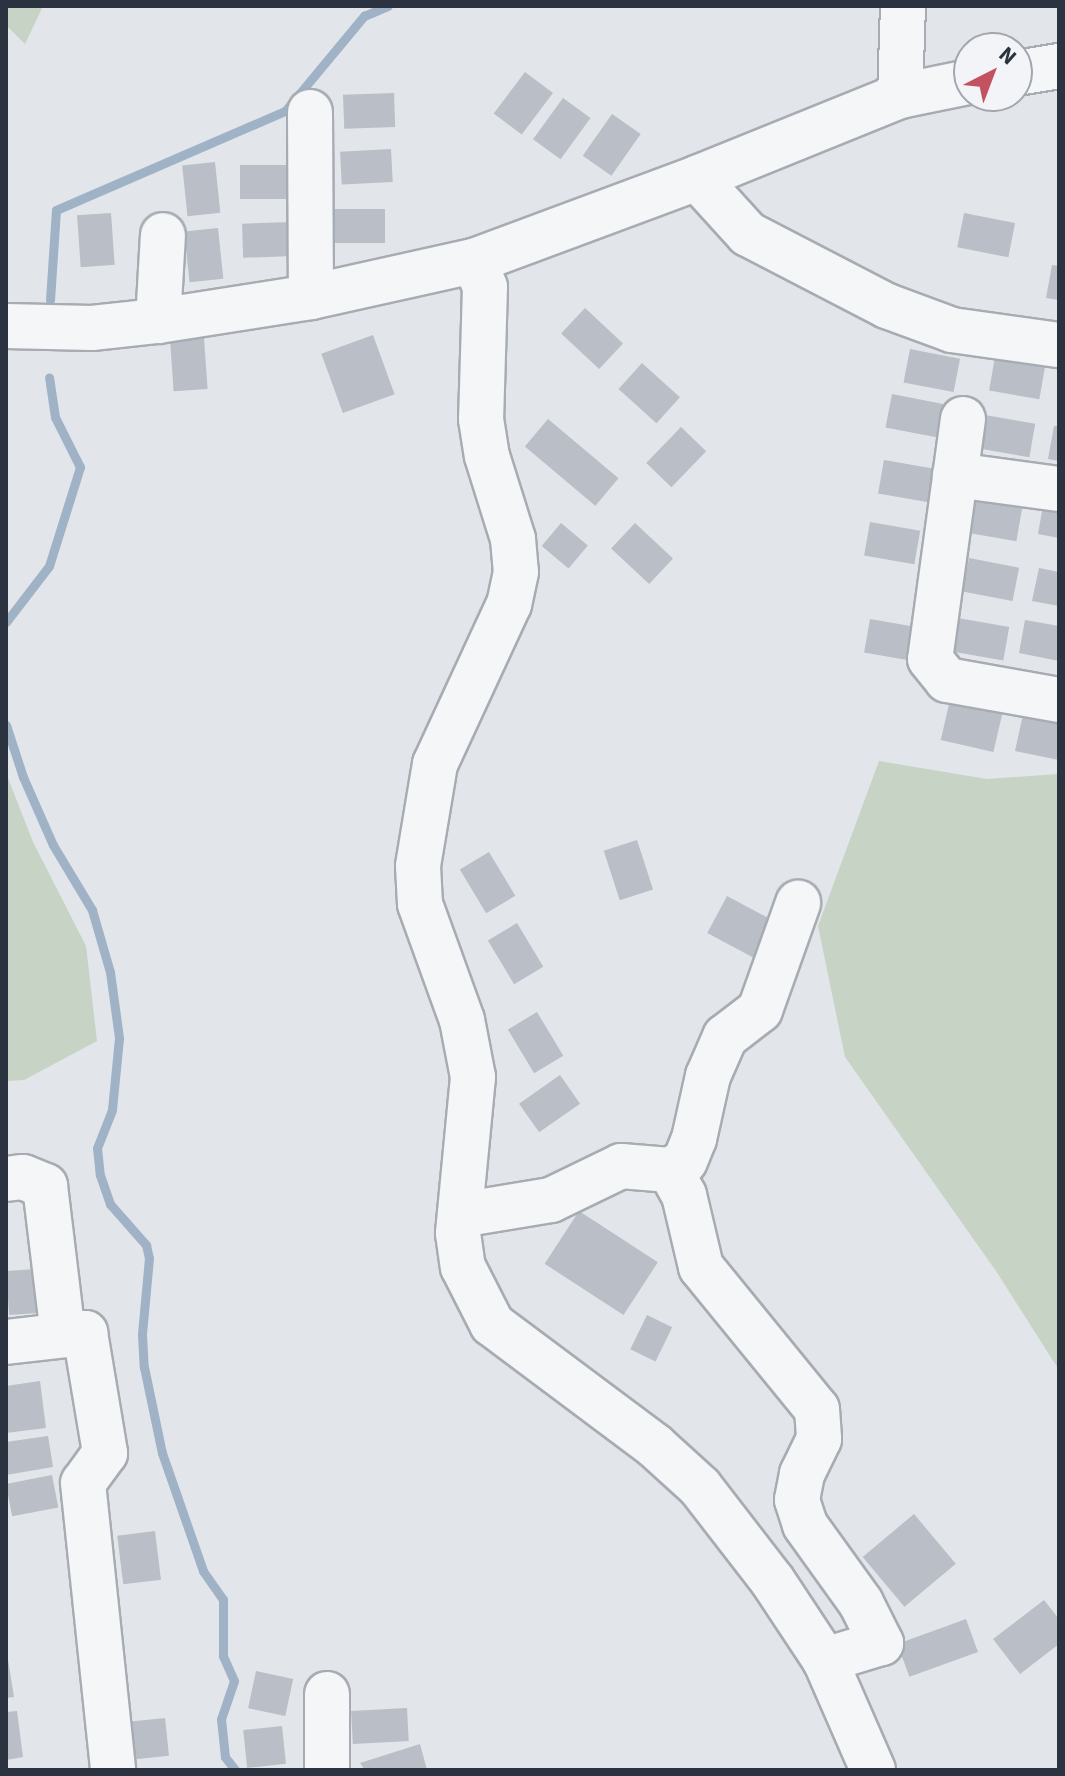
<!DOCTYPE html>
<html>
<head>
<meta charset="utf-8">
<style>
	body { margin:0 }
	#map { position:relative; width:1065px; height:1776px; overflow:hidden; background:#e2e5e9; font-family:"Source Sans 3",sans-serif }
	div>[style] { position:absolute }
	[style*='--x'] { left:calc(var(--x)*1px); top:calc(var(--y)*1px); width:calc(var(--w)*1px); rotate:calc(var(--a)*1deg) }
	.green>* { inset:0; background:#c7d3c4 }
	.stream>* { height:9px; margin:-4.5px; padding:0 4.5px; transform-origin:4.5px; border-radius:4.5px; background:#a0b2c6 }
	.building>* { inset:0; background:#babec6; transform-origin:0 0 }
	.roads { filter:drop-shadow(2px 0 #a7acb3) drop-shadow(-2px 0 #a7acb3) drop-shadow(0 2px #a7acb3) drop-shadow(0 -2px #a7acb3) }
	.minor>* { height:44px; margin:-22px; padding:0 22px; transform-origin:22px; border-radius:22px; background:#f4f6f8 }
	span { translate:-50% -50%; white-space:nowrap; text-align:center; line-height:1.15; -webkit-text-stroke:6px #f2f4f7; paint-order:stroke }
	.frame { position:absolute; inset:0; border:8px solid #2b3240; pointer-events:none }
	.north { position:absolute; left:953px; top:32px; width:80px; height:80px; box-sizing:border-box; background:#f2f4f7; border:2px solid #a2a6ae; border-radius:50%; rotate:42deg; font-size:22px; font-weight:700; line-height:32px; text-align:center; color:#2b3240 }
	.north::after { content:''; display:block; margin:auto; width:28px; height:36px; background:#c45160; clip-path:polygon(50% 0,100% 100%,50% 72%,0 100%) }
</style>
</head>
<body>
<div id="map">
	<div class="green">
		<div style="clip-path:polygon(6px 6px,43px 6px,25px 44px,6px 25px)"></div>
		<div style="clip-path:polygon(879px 761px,987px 779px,1059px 774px,1059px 1370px,996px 1271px,845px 1057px,818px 926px)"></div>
		<div style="clip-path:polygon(6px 773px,33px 842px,86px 946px,97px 1041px,24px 1080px,6px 1081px)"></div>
	</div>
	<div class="stream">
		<div style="--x:50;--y:300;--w:90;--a:-86.2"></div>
		<div style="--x:56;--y:210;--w:249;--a:-23.4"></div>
		<div style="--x:285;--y:111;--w:124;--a:-50.3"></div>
		<div style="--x:364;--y:16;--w:26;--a:-23"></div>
		<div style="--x:6;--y:622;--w:71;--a:-52.5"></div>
		<div style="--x:49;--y:566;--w:104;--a:-72.6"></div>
		<div style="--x:80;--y:467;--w:56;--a:-116.6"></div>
		<div style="--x:55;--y:417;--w:40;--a:-98.5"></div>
		<div style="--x:6;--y:725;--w:55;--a:71.9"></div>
		<div style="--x:23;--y:777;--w:74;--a:66.2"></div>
		<div style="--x:53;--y:845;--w:76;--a:59"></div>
		<div style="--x:92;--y:910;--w:65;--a:73.8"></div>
		<div style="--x:110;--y:972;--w:67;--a:82.2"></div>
		<div style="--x:119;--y:1038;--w:72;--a:95.6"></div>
		<div style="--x:112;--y:1110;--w:41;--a:111.5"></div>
		<div style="--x:97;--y:1148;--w:27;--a:84"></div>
		<div style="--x:100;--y:1175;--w:31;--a:71"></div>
		<div style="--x:110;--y:1204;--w:55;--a:48.7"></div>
		<div style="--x:146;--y:1245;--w:13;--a:77"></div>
		<div style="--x:149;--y:1258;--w:76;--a:95.3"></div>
		<div style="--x:142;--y:1334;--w:33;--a:87"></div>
		<div style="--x:144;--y:1367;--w:88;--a:78.2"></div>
		<div style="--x:162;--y:1453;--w:125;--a:70.8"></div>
		<div style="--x:203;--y:1571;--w:35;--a:55"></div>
		<div style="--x:223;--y:1600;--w:56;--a:90"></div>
		<div style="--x:223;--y:1656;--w:27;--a:66"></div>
		<div style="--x:234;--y:1681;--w:40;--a:108.9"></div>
		<div style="--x:221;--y:1719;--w:38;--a:84"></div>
		<div style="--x:225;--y:1757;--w:16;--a:52"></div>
	</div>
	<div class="building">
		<div style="left:525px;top:72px;width:35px;height:52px;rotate:37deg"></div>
		<div style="left:394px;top:93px;width:34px;height:51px;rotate:88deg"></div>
		<div style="left:563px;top:98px;width:34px;height:51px;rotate:36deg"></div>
		<div style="left:612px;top:114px;width:35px;height:51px;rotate:35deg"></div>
		<div style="left:391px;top:149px;width:33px;height:51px;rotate:87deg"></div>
		<div style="left:215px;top:162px;width:51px;height:33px;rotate:84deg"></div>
		<div style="left:292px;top:165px;width:34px;height:52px;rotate:90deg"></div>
		<div style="left:385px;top:209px;width:34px;height:52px;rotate:90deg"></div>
		<div style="left:111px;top:213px;width:52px;height:34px;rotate:86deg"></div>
		<div style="left:964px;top:213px;width:52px;height:35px;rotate:11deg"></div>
		<div style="left:293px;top:222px;width:34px;height:51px;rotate:88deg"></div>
		<div style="left:218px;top:228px;width:51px;height:34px;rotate:84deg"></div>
		<div style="clip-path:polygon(1052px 265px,1059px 266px,1059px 300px,1046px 298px)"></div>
		<div style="left:585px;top:308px;width:52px;height:35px;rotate:43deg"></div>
		<div style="left:373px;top:335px;width:63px;height:55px;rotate:70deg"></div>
		<div style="left:204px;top:338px;width:51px;height:34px;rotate:86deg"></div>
		<div style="left:910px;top:349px;width:51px;height:34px;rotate:11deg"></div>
		<div style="left:995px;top:357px;width:51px;height:34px;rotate:10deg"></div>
		<div style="left:642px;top:363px;width:51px;height:35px;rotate:42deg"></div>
		<div style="left:892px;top:394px;width:52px;height:34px;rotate:11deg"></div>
		<div style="left:985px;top:415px;width:51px;height:34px;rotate:10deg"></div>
		<div style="left:548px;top:419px;width:92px;height:36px;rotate:40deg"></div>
		<div style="clip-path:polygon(1054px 426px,1059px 426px,1059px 461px,1048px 459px)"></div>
		<div style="left:681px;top:427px;width:35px;height:50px;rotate:44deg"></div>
		<div style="left:884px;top:460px;width:51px;height:34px;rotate:10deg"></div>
		<div style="left:972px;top:499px;width:51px;height:34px;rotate:10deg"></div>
		<div style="clip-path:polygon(1044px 500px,1059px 503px,1059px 538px,1038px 534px)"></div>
		<div style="left:870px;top:522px;width:51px;height:34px;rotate:10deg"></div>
		<div style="left:561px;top:523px;width:35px;height:30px;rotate:40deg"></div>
		<div style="left:635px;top:523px;width:52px;height:35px;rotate:43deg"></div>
		<div style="left:969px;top:558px;width:51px;height:34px;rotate:11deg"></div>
		<div style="clip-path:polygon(1039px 568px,1059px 572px,1059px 606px,1032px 601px)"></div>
		<div style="left:958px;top:618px;width:52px;height:34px;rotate:10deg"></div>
		<div style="left:870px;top:619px;width:51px;height:34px;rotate:10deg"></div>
		<div style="clip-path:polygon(1025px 620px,1059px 626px,1059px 661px,1019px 653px)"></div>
		<div style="left:950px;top:700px;width:54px;height:41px;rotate:13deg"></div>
		<div style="clip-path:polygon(1024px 710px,1059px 718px,1059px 760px,1015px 751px)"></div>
		<div style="left:637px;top:840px;width:52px;height:35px;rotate:72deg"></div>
		<div style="left:489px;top:852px;width:51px;height:34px;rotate:59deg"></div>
		<div style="left:727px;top:896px;width:53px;height:42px;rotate:28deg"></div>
		<div style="left:517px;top:923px;width:51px;height:34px;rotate:59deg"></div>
		<div style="left:537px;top:1012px;width:51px;height:34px;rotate:59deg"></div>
		<div style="left:560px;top:1075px;width:35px;height:50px;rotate:55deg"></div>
		<div style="left:579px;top:1211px;width:94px;height:63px;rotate:33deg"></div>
		<div style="left:36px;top:1269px;width:44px;height:30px;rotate:86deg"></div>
		<div style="left:647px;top:1315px;width:28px;height:38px;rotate:26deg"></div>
		<div style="clip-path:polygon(40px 1381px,46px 1428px,6px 1433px,6px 1386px)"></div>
		<div style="clip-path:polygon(48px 1436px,53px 1467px,6px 1475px,6px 1442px)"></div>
		<div style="left:52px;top:1475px;width:33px;height:47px;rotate:79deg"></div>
		<div style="left:914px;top:1514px;width:65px;height:67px;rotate:50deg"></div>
		<div style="left:155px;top:1531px;width:49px;height:38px;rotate:83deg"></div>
		<div style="clip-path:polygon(1044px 1600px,1059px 1619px,1059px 1644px,1020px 1674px,993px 1639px)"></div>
		<div style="left:966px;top:1619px;width:35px;height:73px;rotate:70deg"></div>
		<div style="clip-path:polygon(6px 1647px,14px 1697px,6px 1698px)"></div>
		<div style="left:256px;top:1671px;width:38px;height:38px;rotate:12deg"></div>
		<div style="left:407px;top:1708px;width:33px;height:56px;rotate:87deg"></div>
		<div style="clip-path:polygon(17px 1711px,23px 1757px,6px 1760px,6px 1712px)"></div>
		<div style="left:165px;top:1718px;width:38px;height:39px;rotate:84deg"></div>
		<div style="left:282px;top:1726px;width:38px;height:39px;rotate:84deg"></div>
		<div style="clip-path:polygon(420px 1744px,427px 1770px,365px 1770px,360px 1763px)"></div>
	</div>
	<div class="roads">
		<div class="minor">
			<div style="--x:1017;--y:73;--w:43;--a:-9.5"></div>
			<div style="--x:900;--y:96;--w:90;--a:-88.1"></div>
			<div style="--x:310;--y:112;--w:185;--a:89.7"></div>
			<div style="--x:697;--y:178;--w:76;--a:47.7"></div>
			<div style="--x:748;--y:234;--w:157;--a:27.4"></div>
			<div style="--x:887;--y:306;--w:69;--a:20.3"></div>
			<div style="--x:952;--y:330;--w:108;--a:8"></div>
			<div style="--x:474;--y:261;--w:28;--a:67"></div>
			<div style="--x:485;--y:287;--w:132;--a:91.7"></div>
			<div style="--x:481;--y:419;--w:37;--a:81"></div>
			<div style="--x:487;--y:456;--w:87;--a:72.6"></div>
			<div style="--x:513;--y:539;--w:33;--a:85"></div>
			<div style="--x:516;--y:572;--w:33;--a:102"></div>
			<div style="--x:509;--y:604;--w:176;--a:114.8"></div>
			<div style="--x:435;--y:764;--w:103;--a:99.5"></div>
			<div style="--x:418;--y:866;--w:38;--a:87"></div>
			<div style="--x:420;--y:904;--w:123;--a:70.1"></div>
			<div style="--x:462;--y:1020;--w:58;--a:79.1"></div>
			<div style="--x:473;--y:1077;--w:157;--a:95.5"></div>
			<div style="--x:458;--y:1233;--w:34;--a:82"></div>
			<div style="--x:463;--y:1267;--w:64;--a:63"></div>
			<div style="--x:492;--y:1324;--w:204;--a:36.8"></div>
			<div style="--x:655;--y:1446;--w:61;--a:42.3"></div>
			<div style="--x:700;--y:1487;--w:118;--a:52.3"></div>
			<div style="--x:772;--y:1580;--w:96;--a:56.5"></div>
			<div style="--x:825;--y:1660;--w:120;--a:66.4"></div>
			<div style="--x:158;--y:321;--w:86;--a:-86.7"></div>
			<div style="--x:6;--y:326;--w:86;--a:1.3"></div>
			<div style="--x:92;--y:328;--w:66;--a:-6.1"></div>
			<div style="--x:158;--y:321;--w:155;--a:-8.9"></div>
			<div style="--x:311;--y:297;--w:167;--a:-12.5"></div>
			<div style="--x:474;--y:261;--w:238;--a:-20.4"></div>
			<div style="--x:697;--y:178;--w:219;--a:-22"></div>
			<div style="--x:900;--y:96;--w:70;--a:-11.5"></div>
			<div style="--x:963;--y:419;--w:242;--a:97.8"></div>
			<div style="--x:930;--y:659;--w:27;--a:51"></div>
			<div style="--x:947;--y:680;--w:114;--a:10.1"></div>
			<div style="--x:955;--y:475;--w:105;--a:7.7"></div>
			<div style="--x:670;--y:1170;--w:29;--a:61"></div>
			<div style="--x:684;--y:1195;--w:74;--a:76.7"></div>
			<div style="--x:701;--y:1267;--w:183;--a:50.8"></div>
			<div style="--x:817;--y:1409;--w:30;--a:86"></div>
			<div style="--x:819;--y:1439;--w:39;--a:116"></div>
			<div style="--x:802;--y:1474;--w:26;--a:101"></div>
			<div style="--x:797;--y:1500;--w:26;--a:72"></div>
			<div style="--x:805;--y:1525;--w:96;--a:54.3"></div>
			<div style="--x:861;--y:1603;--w:45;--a:63.4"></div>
			<div style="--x:881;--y:1643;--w:59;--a:163.1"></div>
			<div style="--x:6;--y:1179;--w:17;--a:-7"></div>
			<div style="--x:23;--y:1177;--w:24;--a:22"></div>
			<div style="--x:45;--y:1186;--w:150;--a:83.1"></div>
			<div style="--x:460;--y:1215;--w:92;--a:-9.4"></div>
			<div style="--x:551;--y:1200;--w:78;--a:-25.9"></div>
			<div style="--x:621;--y:1166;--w:49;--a:4.7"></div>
			<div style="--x:670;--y:1170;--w:17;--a:-31"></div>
			<div style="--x:685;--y:1161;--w:24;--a:-68"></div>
			<div style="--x:694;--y:1139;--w:65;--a:-77.5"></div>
			<div style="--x:708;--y:1076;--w:43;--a:-66.4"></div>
			<div style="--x:725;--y:1037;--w:44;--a:-37.6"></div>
			<div style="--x:760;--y:1010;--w:114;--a:-70.4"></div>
			<div style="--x:6;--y:1342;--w:80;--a:-6.5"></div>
			<div style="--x:85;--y:1333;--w:122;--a:80.5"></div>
			<div style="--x:105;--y:1453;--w:37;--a:126"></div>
			<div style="--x:83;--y:1483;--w:289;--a:84"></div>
			<div style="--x:327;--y:1694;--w:76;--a:90"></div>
		</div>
	</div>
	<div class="frame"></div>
	<div class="north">N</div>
</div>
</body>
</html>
